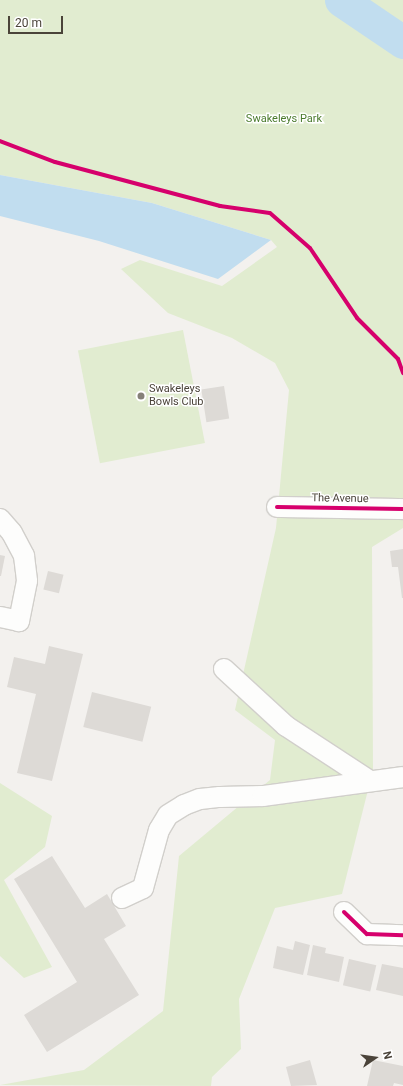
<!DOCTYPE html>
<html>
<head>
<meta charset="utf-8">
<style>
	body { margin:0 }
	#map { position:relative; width:403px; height:1086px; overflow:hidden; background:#f3f1ee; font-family:Roboto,sans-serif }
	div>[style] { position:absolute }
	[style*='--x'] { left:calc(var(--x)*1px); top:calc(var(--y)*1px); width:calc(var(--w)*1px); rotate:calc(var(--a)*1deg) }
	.green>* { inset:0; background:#e1ecd0; transform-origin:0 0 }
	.water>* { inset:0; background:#c1ddef }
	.river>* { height:33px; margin:-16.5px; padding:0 16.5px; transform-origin:16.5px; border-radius:16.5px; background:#c1ddef }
	.building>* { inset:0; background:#dddad6; transform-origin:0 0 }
	.roads { filter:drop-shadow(1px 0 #d1cfcb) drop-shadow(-1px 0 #d1cfcb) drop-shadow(0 1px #d1cfcb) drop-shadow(0 -1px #d1cfcb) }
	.minor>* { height:20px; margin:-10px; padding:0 10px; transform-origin:10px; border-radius:10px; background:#fdfdfc }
	.cycleway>* { height:4px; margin:-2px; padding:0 2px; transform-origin:2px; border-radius:2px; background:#d6006c }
	.dots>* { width:11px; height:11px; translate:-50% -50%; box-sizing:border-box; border:2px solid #fff; border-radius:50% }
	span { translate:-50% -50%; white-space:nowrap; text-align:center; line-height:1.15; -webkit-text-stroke:3px #fff; paint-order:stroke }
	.park-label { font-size:11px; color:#4b7b2e }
	.poi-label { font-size:11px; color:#4a4339 }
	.left { translate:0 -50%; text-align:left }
	.street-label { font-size:11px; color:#4a4339 }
	.north { position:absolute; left:355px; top:1038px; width:40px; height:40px; -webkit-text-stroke:3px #fff; paint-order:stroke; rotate:77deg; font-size:11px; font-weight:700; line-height:16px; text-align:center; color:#4a4339 }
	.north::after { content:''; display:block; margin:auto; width:14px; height:18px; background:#4a4339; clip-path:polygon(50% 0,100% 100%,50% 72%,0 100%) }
	.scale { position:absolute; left:8px; top:16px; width:55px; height:18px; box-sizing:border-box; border:2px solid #4a4339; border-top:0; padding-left:5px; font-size:12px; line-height:14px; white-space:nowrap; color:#4a4339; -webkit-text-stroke:3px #fff; paint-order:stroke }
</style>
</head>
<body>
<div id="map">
	<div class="green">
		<div style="clip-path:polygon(0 0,403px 0,403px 528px,372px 547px,373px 770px,342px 894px,275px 908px,239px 999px,241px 1049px,212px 1077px,211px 1086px,0 1085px,84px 1070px,163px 1011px,179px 856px,270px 780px,275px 740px,235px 710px,276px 528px,289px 390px,275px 363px,232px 338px,168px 313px,121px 269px,140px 260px,222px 286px,277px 247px,271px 240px,152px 203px,0 175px)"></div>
		<div style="left:183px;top:330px;width:115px;height:107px;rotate:79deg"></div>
		<div style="clip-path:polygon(0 783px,52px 816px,45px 847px,4px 880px,52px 967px,24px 978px,0 956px)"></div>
	</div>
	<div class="water">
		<div style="clip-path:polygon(0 175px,152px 203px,271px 240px,218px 279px,99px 241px,0 216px)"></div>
	</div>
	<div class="river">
		<div style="--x:341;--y:0;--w:75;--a:34.1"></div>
	</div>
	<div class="building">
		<div style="left:224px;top:386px;width:33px;height:23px;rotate:81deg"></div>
		<div style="clip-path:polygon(403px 549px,403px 598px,402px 598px,398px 567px,392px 567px,390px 551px)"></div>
		<div style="clip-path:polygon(0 555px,5px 556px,1px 576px,0 576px)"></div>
		<div style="left:48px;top:571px;width:16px;height:19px;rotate:14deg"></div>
		<div style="clip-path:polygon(49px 646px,83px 654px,52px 781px,17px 773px,36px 694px,7px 687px,14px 657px,45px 664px)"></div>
		<div style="left:92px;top:692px;width:61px;height:36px;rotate:14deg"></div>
		<div style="clip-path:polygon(52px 856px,85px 908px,107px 894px,126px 926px,104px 939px,139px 995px,47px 1052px,24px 1015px,77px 982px,14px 879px)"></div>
		<div style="clip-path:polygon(295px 941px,310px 945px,303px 975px,273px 968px,277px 946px,293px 950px)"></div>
		<div style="clip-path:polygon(313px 945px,326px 948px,325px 953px,344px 957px,339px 982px,307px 975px)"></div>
		<div style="left:349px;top:959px;width:28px;height:27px;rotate:13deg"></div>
		<div style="clip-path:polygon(382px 964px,403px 968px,403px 996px,376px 990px)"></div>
		<div style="clip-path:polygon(310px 1060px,317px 1085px,291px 1086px,286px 1067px)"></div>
		<div style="clip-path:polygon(373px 1060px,403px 1066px,403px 1085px,394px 1083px,393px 1086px,367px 1086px)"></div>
	</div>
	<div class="roads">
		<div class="minor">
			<div style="--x:277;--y:507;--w:126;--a:0.9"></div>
			<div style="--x:0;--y:519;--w:18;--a:49"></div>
			<div style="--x:12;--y:533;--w:26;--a:62"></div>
			<div style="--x:24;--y:556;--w:25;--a:83"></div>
			<div style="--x:27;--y:581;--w:41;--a:101.3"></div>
			<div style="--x:19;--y:621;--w:19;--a:-168"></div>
			<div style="--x:224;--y:669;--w:84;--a:42.6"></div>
			<div style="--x:286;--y:726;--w:100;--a:33.2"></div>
			<div style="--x:122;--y:898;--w:23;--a:-25"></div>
			<div style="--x:143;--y:888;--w:60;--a:-74.6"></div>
			<div style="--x:159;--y:830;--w:17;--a:-59"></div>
			<div style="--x:168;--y:815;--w:19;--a:-32"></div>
			<div style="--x:184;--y:805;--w:17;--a:-21"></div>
			<div style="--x:200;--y:799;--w:20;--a:-6"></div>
			<div style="--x:220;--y:797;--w:43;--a:-1.3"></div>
			<div style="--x:263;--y:796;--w:141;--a:-7.7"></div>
			<div style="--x:344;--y:912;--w:32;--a:44"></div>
			<div style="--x:367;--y:934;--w:36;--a:2"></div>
		</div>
	</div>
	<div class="cycleway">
		<div style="--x:0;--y:141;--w:59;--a:20.9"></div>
		<div style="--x:55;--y:162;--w:171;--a:14.9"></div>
		<div style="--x:220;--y:206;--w:50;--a:8"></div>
		<div style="--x:270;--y:213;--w:53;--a:41.2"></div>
		<div style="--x:310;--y:248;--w:84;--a:56.1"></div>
		<div style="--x:357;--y:318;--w:58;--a:45"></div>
		<div style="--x:398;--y:359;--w:15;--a:70"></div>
		<div style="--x:277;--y:507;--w:126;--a:0.9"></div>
		<div style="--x:344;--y:912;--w:32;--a:44"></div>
		<div style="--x:367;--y:934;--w:36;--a:2"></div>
	</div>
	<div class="dots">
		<div style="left:141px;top:396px;background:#858078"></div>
	</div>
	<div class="park-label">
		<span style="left:284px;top:119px">Swakeleys Park</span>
	</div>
	<div class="poi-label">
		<span class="left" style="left:149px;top:396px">Swakeleys<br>Bowls Club</span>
	</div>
	<div class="street-label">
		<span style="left:340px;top:499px;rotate:1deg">The Avenue</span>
	</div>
	<div class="north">N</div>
	<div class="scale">20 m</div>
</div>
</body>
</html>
